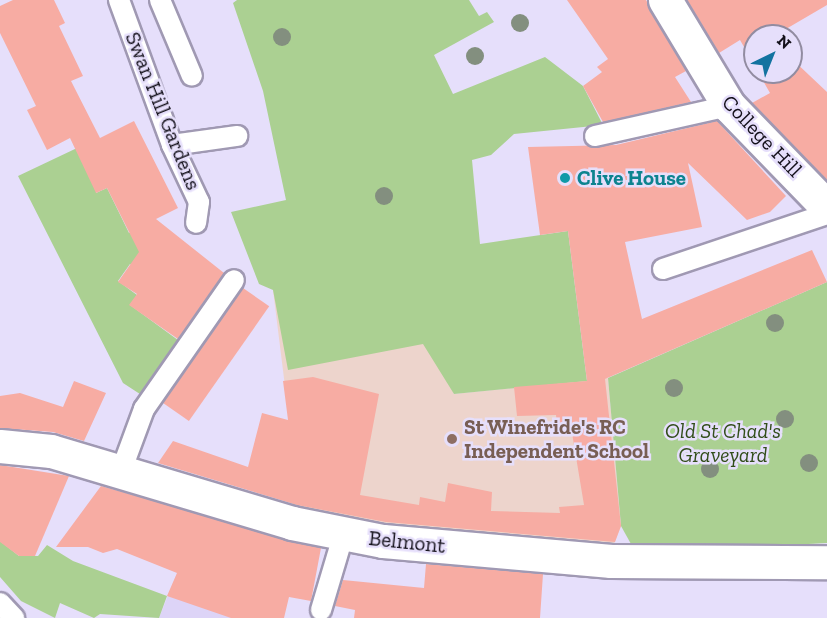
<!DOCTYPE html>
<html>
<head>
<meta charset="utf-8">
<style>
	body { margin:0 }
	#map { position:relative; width:827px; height:618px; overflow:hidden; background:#e6dffb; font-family:"Zilla Slab",serif }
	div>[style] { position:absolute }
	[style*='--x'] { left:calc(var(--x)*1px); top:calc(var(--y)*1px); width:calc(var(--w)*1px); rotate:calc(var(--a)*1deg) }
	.built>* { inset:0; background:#ddd4f7 }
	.education>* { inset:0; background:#edd4cc }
	.green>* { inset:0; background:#abd092 }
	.building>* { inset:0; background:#f7aca3; transform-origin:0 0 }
	.roads { filter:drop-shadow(2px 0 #a099b3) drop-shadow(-2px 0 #a099b3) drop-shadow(0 2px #a099b3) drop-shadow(0 -2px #a099b3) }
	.service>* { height:20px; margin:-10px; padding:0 10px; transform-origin:10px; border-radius:10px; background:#fff }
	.minor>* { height:33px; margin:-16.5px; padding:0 16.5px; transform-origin:16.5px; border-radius:16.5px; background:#fff }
	.trees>* { width:18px; height:18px; margin:-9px; border-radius:50%; background:#838f7f }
	.dots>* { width:16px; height:16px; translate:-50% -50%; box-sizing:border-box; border:3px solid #e6dffb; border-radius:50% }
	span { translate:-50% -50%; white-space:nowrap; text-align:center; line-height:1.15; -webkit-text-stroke:5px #e6dffb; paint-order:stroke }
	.street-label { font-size:21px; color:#13101a }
	.culture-label { font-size:21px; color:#0d838f; font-weight:700 }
	.left { translate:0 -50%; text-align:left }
	.education-label { font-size:21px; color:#785e54; font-weight:700 }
	.park-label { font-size:21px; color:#324e1a; font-style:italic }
	.north { position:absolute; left:743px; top:24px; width:60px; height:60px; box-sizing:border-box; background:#e6dffb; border:2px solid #928ca1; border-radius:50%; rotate:43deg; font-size:16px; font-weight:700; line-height:24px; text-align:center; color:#13101a }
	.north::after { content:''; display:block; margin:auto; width:21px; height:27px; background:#1373a0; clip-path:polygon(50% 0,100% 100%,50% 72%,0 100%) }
</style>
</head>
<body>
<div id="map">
	<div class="built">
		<div style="clip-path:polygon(177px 573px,247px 618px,159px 618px)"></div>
	</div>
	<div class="education">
		<div style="clip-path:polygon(408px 264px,454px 394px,608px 378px,621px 526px,614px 544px,552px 539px,502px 542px,289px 515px,297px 483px,273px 290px)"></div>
	</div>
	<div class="green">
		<div style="clip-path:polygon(237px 0,469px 0,479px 16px,487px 12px,494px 22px,434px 55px,453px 94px,545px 57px,583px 86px,603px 125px,514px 134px,491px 155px,472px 160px,480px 244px,568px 231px,587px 381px,454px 394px,423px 344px,288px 370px,273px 290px,259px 284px,231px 212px,286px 200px,263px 91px,233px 3px)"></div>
		<div style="clip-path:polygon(96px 139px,96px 193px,107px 188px,129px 233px,151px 222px,143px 272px,130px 264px,118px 281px,137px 295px,130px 305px,182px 343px,143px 396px,123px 383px,18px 176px)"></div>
		<div style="clip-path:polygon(827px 282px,827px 543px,737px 548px,631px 544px,621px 526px,608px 378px)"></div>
		<div style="clip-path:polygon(0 541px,19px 556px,38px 556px,47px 545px,73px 561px,167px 596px,159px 618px,100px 614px,94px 618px,60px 603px,55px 618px,21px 601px,0 577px)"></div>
	</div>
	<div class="building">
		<div style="clip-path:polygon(13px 0,54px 0,65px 23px,59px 26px,83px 76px,71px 81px,100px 138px,134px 121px,178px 208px,156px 219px,224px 273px,178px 339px,129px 305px,137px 294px,118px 282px,139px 252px,107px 188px,96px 193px,70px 138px,47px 150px,27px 110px,36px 106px,0 33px,0 6px)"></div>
		<div style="clip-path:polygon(567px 0,646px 0,686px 71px,675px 77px,691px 102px,603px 122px,583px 86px,602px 72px,597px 67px,608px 59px)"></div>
		<div style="clip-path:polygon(687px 0,827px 0,827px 5px,774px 36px,755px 36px,755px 66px,740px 40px,719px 53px)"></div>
		<div style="clip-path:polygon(791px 58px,827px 92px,827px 180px,752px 103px,770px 93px,758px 72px,791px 72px)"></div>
		<div style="clip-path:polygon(717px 121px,786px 196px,770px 212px,747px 220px,688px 163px,702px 227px,625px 242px,642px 319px,812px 250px,827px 282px,605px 379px,621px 526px,615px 542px,386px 522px,297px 505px,158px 463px,173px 441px,248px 467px,262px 413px,288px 420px,283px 381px,313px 377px,379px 394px,360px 495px,419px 505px,420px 497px,445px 502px,448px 483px,492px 492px,491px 511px,560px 513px,559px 507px,584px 505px,572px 433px,558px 435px,556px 415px,517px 416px,514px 387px,587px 381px,568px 231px,540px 235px,528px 147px,616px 145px)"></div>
		<div style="left:243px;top:288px;width:32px;height:140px;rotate:35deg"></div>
		<div style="clip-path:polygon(74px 381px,106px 393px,84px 441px,53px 432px,0 428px,0 396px,20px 393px,63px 407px)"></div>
		<div style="clip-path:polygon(0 465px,69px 476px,35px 556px,19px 556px,0 542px)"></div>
		<div style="clip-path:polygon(101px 486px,321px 548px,311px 601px,289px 597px,284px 618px,231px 618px,167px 596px,177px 573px,117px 549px,103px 553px,88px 547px,56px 547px)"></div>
		<div style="clip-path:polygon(426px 564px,543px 574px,540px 618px,354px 618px,355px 610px,335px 606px,343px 580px,424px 588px)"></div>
	</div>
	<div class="roads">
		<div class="service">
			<div style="--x:119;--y:0;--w:154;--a:69.9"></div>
			<div style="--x:172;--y:145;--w:63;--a:64.7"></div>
			<div style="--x:199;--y:202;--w:21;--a:98"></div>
			<div style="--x:160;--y:0;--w:82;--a:67.2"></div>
			<div style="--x:595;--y:136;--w:137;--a:-12.6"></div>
			<div style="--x:172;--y:145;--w:66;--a:-7.9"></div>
			<div style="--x:663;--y:269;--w:173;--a:-18.5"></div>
			<div style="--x:120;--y:474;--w:69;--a:-69.7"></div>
			<div style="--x:144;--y:409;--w:157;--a:-55.1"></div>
			<div style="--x:0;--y:603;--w:21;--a:47"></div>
			<div style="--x:321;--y:610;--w:80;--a:-73.4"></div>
		</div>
		<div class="minor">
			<div style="--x:665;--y:0;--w:124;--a:58.9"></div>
			<div style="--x:729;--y:106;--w:141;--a:45.9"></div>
			<div style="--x:0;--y:446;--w:51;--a:5.6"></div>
			<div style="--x:51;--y:451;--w:252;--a:16.6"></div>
			<div style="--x:292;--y:523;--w:93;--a:11.2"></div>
			<div style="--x:383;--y:541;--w:229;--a:5"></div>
			<div style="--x:611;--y:561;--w:216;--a:0.3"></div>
		</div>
	</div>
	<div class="trees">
		<div style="left:520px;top:23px"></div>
		<div style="left:282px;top:37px"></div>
		<div style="left:475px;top:56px"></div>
		<div style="left:384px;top:196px"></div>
		<div style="left:775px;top:323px"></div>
		<div style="left:674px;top:388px"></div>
		<div style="left:785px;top:419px"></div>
		<div style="left:809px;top:463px"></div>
		<div style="left:710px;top:469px"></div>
	</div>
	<div class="dots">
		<div style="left:565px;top:178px;background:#0f9aa8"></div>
		<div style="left:452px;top:439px;background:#8d6e63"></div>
	</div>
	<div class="street-label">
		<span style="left:163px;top:111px;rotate:68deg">Swan Hill Gardens</span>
		<span style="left:762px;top:136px;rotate:46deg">College Hill</span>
		<span style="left:407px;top:542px;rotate:6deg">Belmont</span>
	</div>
	<div class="culture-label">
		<span class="left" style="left:577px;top:178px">Clive House</span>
	</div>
	<div class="education-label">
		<span class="left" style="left:464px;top:439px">St Winefride's RC<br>Independent School</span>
	</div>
	<div class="park-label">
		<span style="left:723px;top:443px">Old St Chad's<br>Graveyard</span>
	</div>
	<div class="north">N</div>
</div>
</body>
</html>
